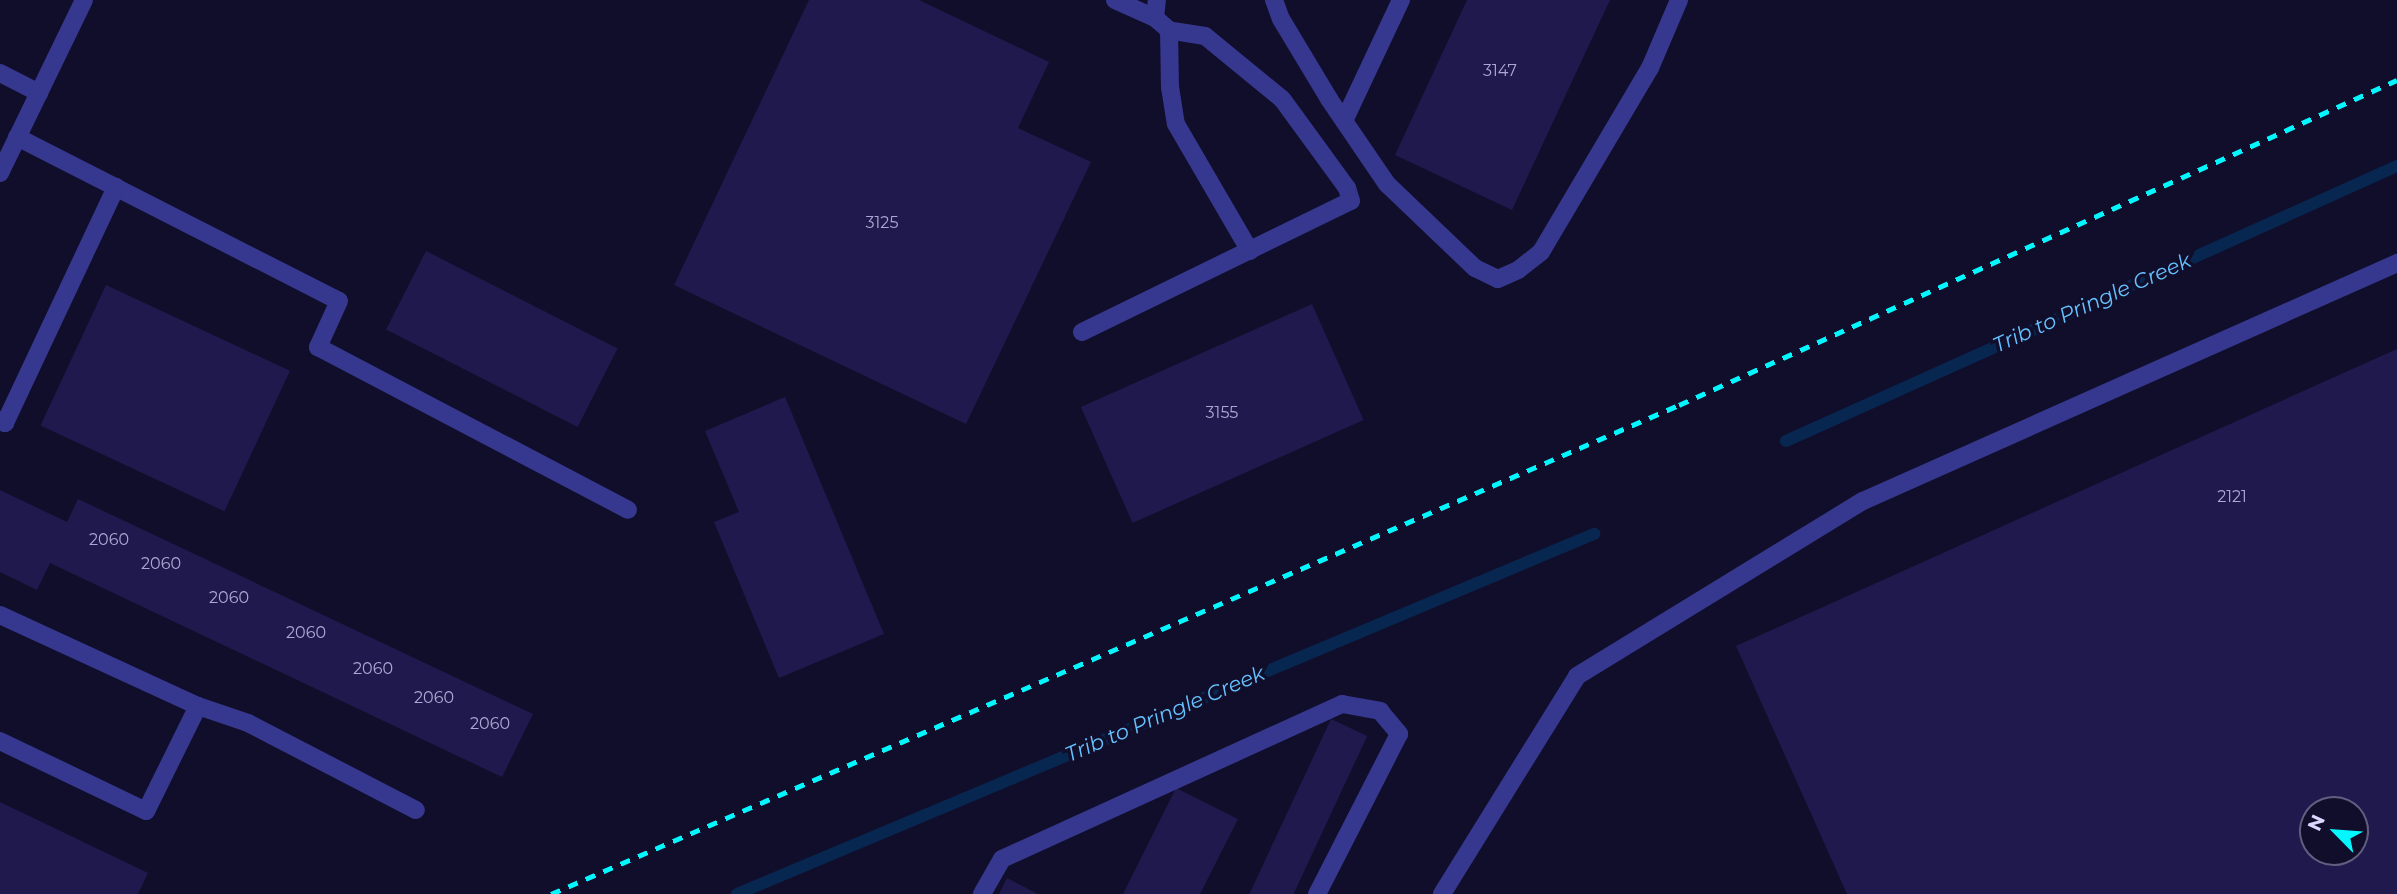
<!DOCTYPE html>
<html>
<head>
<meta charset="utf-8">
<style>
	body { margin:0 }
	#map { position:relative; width:2397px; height:894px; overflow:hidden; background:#110e2b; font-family:Montserrat,sans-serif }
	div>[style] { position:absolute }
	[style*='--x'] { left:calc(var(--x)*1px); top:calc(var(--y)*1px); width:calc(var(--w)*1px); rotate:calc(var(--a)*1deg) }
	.stream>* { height:12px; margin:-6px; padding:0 6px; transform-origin:6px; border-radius:6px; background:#082750 }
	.building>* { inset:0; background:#20194d; transform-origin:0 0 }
	.service>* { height:18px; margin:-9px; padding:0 9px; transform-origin:9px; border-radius:9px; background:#35388e }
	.minor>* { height:18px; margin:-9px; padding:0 9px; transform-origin:9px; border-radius:9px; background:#35388e }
	.rail>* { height:5px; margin-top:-2.5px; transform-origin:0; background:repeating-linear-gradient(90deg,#04f7ff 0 10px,transparent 0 19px) }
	span { translate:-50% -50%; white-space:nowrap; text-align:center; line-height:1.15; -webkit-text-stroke:7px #110e2b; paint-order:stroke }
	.number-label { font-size:16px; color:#aca8d2 }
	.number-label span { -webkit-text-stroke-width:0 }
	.water-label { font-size:21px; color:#66c2ff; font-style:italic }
	.north { position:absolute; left:2299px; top:796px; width:70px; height:70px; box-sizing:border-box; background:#110e2b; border:2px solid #615f80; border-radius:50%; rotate:295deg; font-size:19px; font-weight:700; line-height:28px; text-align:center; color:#dad8ff }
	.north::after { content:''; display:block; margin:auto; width:24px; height:32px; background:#04f7ff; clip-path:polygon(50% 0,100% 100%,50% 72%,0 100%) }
</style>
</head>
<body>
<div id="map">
	<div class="stream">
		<div style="--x:1786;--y:441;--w:670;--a:-24.23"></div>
		<div style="--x:737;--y:894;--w:930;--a:-22.79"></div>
	</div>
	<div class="building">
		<div style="clip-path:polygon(809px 0,919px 0,1049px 62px,1018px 128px,1091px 162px,966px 424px,674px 285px)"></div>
		<div style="clip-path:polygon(1467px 0,1610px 0,1512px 210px,1395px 155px)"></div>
		<div style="left:426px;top:251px;width:215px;height:88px;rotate:27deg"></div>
		<div style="left:106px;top:285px;width:203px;height:155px;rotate:25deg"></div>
		<div style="left:1312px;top:304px;width:127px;height:253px;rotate:66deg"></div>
		<div style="clip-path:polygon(evenodd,2397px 349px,2397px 894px,1847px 894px,1736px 646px,2397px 349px,2313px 810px,2355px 810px,2355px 852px,2313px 852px,2313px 810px)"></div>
		<div style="clip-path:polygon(785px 397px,884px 634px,779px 678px,714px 522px,739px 512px,705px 431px)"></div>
		<div style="clip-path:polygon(0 490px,67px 522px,78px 499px,533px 714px,502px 777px,50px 563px,37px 590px,0 572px)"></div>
		<div style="left:1331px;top:719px;width:40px;height:196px;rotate:25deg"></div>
		<div style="clip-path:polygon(1176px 788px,1238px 819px,1200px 894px,1123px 894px)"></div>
		<div style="clip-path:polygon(0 802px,148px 873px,138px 894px,0 894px)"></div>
		<div style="clip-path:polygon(1007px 878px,1038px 894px,999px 894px)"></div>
	</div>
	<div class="service">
		<div style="--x:1115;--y:0;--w:44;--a:24.2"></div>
		<div style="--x:1155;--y:18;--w:18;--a:-84"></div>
		<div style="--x:1274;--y:0;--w:20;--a:70"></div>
		<div style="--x:1281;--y:19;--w:93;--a:59"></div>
		<div style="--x:1329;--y:99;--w:103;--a:55.7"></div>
		<div style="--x:1387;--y:184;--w:122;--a:43.7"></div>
		<div style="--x:1475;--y:268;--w:25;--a:26"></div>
		<div style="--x:1498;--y:279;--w:22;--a:-24"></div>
		<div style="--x:1518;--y:270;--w:29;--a:-38"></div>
		<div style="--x:1541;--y:252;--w:214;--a:-59.4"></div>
		<div style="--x:1650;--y:68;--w:74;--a:-66.9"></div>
		<div style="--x:1169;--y:30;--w:57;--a:89"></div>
		<div style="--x:1170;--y:87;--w:37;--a:81"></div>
		<div style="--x:1176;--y:124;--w:147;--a:59.8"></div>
		<div style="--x:0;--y:73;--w:44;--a:27.1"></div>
		<div style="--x:1344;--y:121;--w:134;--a:-64.8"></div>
		<div style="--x:17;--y:137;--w:361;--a:27"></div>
		<div style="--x:339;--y:301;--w:51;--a:114.5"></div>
		<div style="--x:318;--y:347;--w:350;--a:27.7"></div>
		<div style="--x:1082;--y:332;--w:299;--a:-26"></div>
		<div style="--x:1351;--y:201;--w:14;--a:-107"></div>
		<div style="--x:1347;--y:188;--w:110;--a:-126.1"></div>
		<div style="--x:1282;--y:99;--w:99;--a:-140.7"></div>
		<div style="--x:1205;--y:36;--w:36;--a:-171"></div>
		<div style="--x:1169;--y:30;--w:18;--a:-139"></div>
		<div style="--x:0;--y:420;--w:6;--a:31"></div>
		<div style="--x:5;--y:423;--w:261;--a:-64.8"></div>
		<div style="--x:0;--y:615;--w:218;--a:24.7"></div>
		<div style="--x:198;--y:706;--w:117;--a:116.3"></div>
		<div style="--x:146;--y:811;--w:162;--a:-154.4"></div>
		<div style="--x:198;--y:706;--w:53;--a:18.8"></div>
		<div style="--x:248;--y:723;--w:189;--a:27.4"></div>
		<div style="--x:982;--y:894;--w:40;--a:-60.3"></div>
		<div style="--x:1002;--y:859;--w:374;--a:-24.5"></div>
		<div style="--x:1342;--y:704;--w:39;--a:10"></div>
		<div style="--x:1380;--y:711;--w:30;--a:50"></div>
		<div style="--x:1399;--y:734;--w:180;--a:117.1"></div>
		<div style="--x:1442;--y:894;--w:256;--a:-58.2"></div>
		<div style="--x:1577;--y:676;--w:335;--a:-31.5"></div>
		<div style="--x:1863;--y:501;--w:585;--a:-24.02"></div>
	</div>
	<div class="minor">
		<div style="--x:0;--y:173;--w:192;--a:-64.1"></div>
	</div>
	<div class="rail">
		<div style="--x:551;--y:894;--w:1229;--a:-23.44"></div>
		<div style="--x:1679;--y:405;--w:788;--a:-24.35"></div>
	</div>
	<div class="number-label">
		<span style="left:1500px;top:71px">3147</span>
		<span style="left:882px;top:223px">3125</span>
		<span style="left:1222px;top:413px">3155</span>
		<span style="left:2232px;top:497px">2121</span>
		<span style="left:109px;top:540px">2060</span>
		<span style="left:161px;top:564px">2060</span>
		<span style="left:229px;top:598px">2060</span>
		<span style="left:306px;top:633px">2060</span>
		<span style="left:373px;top:669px">2060</span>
		<span style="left:434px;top:698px">2060</span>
		<span style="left:490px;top:724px">2060</span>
	</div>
	<div class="water-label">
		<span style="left:2092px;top:303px;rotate:-24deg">Trib to Pringle Creek</span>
		<span style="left:1165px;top:714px;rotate:-23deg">Trib to Pringle Creek</span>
	</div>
	<div class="north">N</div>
</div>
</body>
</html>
